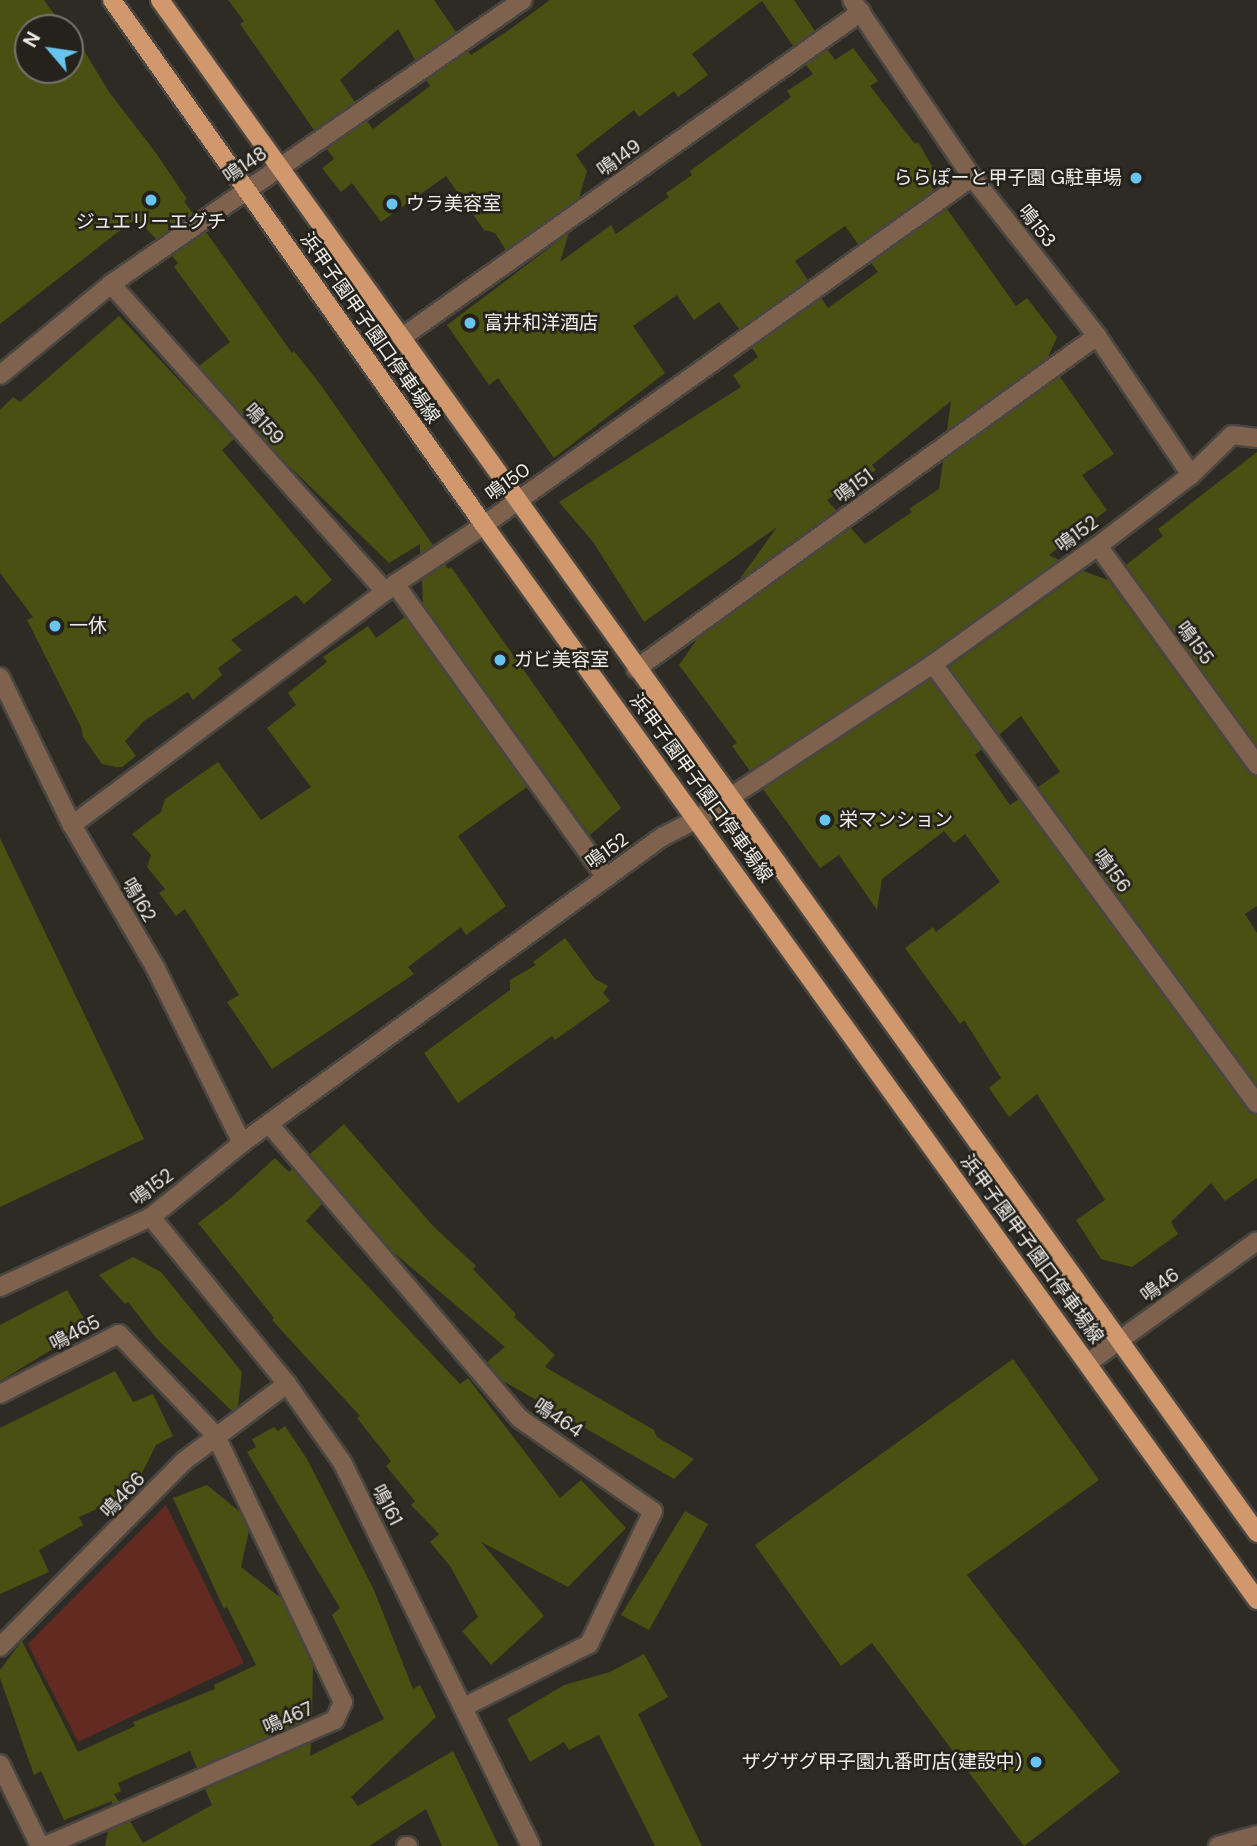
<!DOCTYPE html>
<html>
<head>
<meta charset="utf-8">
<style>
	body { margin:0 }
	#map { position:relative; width:1257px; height:1846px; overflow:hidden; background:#2e2b25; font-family:"DM Sans","Noto Sans JP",sans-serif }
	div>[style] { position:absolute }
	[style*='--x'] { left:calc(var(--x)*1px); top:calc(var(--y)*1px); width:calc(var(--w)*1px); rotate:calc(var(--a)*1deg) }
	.green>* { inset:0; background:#632a22 }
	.building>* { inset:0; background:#495011 }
	.roads { filter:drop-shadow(2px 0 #494641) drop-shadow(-2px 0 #494641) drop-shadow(0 2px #494641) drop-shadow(0 -2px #494641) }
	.minor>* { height:18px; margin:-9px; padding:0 9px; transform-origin:9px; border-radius:9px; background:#7e624e }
	.major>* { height:18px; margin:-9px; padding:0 9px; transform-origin:9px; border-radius:9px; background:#d0986c }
	.dots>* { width:19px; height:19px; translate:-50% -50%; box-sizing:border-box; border:4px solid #24221b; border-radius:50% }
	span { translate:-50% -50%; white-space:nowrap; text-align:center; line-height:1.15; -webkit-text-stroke:5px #24221b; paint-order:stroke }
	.street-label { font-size:19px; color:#f0eeea }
	.poi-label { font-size:19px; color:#f0eeea }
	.right { translate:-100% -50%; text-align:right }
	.left { translate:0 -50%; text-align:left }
	.north { position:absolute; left:14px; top:14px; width:70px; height:70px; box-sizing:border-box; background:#24221b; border:2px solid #76746e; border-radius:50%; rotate:299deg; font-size:19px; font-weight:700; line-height:28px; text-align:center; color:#f0eeea }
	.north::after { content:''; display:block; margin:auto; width:24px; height:32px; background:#66c4ef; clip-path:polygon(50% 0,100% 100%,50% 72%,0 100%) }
</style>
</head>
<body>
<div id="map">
	<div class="green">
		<div style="clip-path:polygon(166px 1505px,244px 1663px,78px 1742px,28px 1644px)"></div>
	</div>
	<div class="building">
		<div style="clip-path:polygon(0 0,44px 0,64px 28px,28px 28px,28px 70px,70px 70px,70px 27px,109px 92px,156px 153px,187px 199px,184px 201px,193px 214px,156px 239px,136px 218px,0 324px)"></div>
		<div style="clip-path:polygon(228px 0,434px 0,456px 32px,415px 60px,398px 29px,340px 80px,355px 102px,314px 130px,240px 24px,244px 21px)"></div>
		<div style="clip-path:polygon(550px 0,794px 0,815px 31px,793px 46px,762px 1px,692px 54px,708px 75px,678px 97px,674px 91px,639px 117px,634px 110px,576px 155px,587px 171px,579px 198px,506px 250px,495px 233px,484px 230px,446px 176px,381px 222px,352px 183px,341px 192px,322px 168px,334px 159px,327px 149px,367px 121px,373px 129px,430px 86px,426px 80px,468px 51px,471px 55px,509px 30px)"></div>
		<div style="clip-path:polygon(853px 48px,878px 81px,870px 86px,915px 144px,918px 142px,936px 173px,927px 179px,934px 190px,858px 244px,845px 226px,795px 261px,808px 280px,739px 329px,719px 302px,694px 320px,677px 295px,633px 326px,665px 373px,554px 458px,498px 378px,489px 385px,447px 325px,569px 233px,560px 262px,611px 225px,616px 234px,669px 197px,666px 193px,692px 175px,690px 171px,791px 97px,787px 91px,813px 74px,806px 65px,828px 50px,835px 60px)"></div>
		<div style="clip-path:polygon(947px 209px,1016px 306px,1027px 298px,1057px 337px,1048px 357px,947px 430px,951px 401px,872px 465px,876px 470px,827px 500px,836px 510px,739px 580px,777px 527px,644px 622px,593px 542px,559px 502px,741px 387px,733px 375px,758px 357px,752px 348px,821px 298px,828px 308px,878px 272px,871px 263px)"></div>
		<div style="clip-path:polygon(206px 232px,292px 353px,294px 351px,320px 384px,433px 545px,420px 554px,420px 544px,389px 563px,284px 461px,199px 366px,230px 342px,174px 267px,178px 263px,172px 256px)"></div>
		<div style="clip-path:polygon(119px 316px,234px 439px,222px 450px,332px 580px,304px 604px,296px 595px,231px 640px,242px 650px,218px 668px,222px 675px,193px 700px,188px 692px,144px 721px,125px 741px,136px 756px,122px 767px,116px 767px,102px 764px,83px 737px,81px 727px,27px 620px,33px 617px,0 573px,0 410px,13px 397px,20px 402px)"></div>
		<div style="clip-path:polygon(1060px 377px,1114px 454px,1082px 475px,1107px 510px,1049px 555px,1059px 560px,927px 655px,750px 771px,732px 746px,737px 743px,679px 665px,698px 638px,851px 528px,865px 544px,912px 512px,909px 509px,939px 489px,943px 461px)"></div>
		<div style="clip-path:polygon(1257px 452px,1257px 746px,1126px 565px,1163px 536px,1158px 529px)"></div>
		<div style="clip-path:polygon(445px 564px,448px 569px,451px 567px,621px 808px,590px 835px,423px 604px,422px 580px)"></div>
		<div style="clip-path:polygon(1083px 571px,1108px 580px,1248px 772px,1257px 776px,1257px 906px,1245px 914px,1257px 933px,1257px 1085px,1038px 787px,1060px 772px,1021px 716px,999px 735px,949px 667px)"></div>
		<div style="clip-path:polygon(405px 617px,527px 787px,458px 836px,506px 906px,466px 935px,461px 927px,408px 967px,414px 974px,272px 1069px,227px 1002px,239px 995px,185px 909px,176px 916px,159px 893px,165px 889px,147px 867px,151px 855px,132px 834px,161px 812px,165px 799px,218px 762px,261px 820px,311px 787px,267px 728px,296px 705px,288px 693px,327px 662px,323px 657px,368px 626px,376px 638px)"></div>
		<div style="clip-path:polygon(930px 679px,982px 749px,975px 755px,1010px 805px,1019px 799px,1248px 1111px,1257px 1115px,1257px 1178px,1225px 1201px,1211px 1183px,1171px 1222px,1178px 1234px,1132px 1267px,1101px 1259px,1076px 1220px,1105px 1200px,1037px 1094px,1009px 1117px,989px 1088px,1001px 1078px,964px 1020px,960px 1024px,905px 948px,933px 927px,936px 932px,1000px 882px,965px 834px,954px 843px,944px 831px,882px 879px,877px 910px,839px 855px,820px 868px,763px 789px)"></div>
		<div style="clip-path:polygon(0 838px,144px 1139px,0 1207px)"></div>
		<div style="clip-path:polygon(565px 938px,595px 979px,608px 986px,603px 993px,610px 1001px,555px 1040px,552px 1036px,458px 1103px,424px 1053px,510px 990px,510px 980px,536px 965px,533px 962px)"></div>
		<div style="clip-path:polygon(344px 1124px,433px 1226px,476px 1266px,473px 1269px,516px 1314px,514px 1317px,555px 1355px,545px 1367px,654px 1430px,657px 1437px,694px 1459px,674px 1479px,503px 1381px,487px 1362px,505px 1347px,393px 1252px,310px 1154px)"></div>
		<div style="clip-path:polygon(275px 1158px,289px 1172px,292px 1169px,322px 1204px,306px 1221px,460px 1384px,468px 1378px,560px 1498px,581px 1480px,626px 1528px,568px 1587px,481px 1542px,544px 1616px,491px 1665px,462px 1631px,478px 1617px,450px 1566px,430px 1542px,439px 1534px,411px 1505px,415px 1501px,386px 1466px,391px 1461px,357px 1418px,360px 1416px,272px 1320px,274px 1318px,198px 1223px,231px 1198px)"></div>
		<div style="clip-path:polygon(133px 1257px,161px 1272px,242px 1372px,238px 1406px,232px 1411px,157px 1339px,128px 1302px,125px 1304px,99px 1275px)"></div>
		<div style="clip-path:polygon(67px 1290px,89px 1327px,0 1381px,0 1325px)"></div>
		<div style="clip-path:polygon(1013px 1359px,1099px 1480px,967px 1575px,1120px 1772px,1024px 1846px,872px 1643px,841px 1666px,755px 1545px)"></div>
		<div style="clip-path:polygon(115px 1371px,133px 1402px,153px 1394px,173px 1436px,156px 1445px,132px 1493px,79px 1517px,83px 1525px,39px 1550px,49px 1572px,0 1594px,0 1428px)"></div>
		<div style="clip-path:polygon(285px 1426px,307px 1459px,374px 1590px,413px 1689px,420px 1685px,436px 1717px,351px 1797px,358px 1806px,453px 1751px,499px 1846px,442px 1846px,426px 1809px,369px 1846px,105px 1846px,108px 1831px,130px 1821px,143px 1843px,212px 1805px,205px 1789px,311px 1743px,310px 1756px,384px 1719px,332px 1615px,340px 1608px,247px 1452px,256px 1447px,252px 1439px,274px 1427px,278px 1431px)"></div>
		<div style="clip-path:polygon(207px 1485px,239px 1511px,249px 1531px,241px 1567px,281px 1598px,313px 1666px,312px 1718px,197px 1768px,190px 1751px,118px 1783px,121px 1791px,114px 1794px,119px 1802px,112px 1805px,112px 1801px,64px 1820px,41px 1771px,34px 1775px,0 1678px,0 1670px,22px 1641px,78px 1752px,135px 1726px,133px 1722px,215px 1689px,214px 1685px,256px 1665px,227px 1607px,224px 1609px,173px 1498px)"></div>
		<div style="clip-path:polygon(685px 1511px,708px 1524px,649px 1630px,621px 1615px)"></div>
		<div style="clip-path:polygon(644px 1654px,668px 1697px,638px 1714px,702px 1846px,655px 1846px,599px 1735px,569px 1750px,564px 1742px,530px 1762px,507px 1719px,564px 1685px,610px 1672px)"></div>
	</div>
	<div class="roads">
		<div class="minor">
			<div style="--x:852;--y:0;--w:214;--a:55.9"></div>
			<div style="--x:972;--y:177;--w:202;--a:51.8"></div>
			<div style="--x:1097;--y:336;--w:168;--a:55.9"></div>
			<div style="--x:111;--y:284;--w:412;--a:48.3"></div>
			<div style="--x:401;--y:338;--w:564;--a:-35.33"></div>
			<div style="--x:0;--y:375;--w:144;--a:-39.3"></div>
			<div style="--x:111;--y:284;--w:500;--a:-34.6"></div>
			<div style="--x:1098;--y:546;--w:271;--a:54"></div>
			<div style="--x:395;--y:584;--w:362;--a:54.3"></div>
			<div style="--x:933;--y:664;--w:546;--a:53.63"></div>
			<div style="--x:636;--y:669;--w:569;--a:-35.84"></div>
			<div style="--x:0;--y:677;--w:165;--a:64.1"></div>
			<div style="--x:72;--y:825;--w:167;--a:59.7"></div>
			<div style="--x:156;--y:969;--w:194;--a:63.7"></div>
			<div style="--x:72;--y:825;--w:403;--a:-36.7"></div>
			<div style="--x:395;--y:584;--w:107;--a:-33.5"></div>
			<div style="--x:484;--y:525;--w:599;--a:-35.49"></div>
			<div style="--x:269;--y:1124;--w:386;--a:49.6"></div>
			<div style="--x:519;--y:1418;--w:163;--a:34.8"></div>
			<div style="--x:653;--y:1511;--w:148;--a:115.7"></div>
			<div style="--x:589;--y:1644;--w:140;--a:153.3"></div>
			<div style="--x:151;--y:1217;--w:215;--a:50.8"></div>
			<div style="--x:287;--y:1384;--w:95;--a:54.8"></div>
			<div style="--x:342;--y:1462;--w:428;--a:63.8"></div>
			<div style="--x:0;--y:1287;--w:166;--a:-24.9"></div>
			<div style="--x:151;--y:1217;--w:117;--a:-39.1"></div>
			<div style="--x:242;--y:1143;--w:520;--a:-36.08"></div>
			<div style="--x:662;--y:837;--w:39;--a:-27"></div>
			<div style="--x:697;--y:819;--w:282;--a:-33.3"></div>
			<div style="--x:933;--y:664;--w:203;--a:-35.6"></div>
			<div style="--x:1098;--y:546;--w:117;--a:-37.4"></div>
			<div style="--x:1191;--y:475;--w:57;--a:-44.3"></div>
			<div style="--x:1232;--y:435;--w:25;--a:7"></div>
			<div style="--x:1088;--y:1363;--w:208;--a:-35.8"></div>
			<div style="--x:0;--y:1394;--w:133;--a:-26.8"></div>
			<div style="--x:119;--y:1334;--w:141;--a:46.4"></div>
			<div style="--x:216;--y:1436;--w:295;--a:64.5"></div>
			<div style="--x:343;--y:1702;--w:20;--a:114"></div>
			<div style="--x:335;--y:1720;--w:316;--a:156.5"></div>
			<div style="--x:0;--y:1647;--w:262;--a:-45.3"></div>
			<div style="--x:184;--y:1461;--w:129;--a:-36.8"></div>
			<div style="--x:0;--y:1764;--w:91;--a:64"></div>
			<div style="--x:406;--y:1846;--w:2;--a:0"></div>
			<div style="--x:1218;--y:1846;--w:41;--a:-15.8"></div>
		</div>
		<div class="major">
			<div style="--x:112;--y:0;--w:643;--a:54.68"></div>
			<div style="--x:484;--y:525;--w:1324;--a:54.28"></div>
			<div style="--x:160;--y:0;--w:1885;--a:54.41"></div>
		</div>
	</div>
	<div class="dots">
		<div style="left:1136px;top:178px;background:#66c4ef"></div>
		<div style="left:151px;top:200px;background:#66c4ef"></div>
		<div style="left:392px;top:204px;background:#66c4ef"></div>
		<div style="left:470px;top:323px;background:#66c4ef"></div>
		<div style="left:55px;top:626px;background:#66c4ef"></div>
		<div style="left:500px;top:660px;background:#66c4ef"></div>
		<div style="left:825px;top:820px;background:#66c4ef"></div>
		<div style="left:1036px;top:1762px;background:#66c4ef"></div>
	</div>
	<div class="street-label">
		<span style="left:619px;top:158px;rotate:-35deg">鳴149</span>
		<span style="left:245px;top:165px;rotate:-34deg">鳴148</span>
		<span style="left:1037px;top:226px;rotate:52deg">鳴153</span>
		<span style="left:370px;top:328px;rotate:55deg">浜甲子園甲子園口停車場線</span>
		<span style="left:264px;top:424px;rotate:48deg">鳴159</span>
		<span style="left:508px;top:482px;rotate:-36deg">鳴150</span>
		<span style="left:854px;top:486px;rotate:-36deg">鳴151</span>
		<span style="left:1077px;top:534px;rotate:-36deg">鳴152</span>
		<span style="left:1195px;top:643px;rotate:54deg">鳴155</span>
		<span style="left:701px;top:788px;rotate:54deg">浜甲子園甲子園口停車場線</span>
		<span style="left:607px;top:851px;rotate:-36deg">鳴152</span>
		<span style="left:1112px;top:871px;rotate:54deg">鳴156</span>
		<span style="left:139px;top:900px;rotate:60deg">鳴162</span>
		<span style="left:152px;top:1187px;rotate:-36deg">鳴152</span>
		<span style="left:1032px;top:1249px;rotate:54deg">浜甲子園甲子園口停車場線</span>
		<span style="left:1160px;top:1285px;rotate:-36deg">鳴46</span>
		<span style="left:75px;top:1333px;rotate:-27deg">鳴465</span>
		<span style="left:558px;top:1418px;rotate:34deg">鳴464</span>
		<span style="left:123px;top:1495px;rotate:-46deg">鳴466</span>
		<span style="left:387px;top:1505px;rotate:63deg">鳴161</span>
		<span style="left:288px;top:1718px;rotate:-23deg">鳴467</span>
	</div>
	<div class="poi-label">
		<span class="right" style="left:1122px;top:178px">ららぽーと甲子園 G駐車場</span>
		<span class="left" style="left:406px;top:204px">ウラ美容室</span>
		<span style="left:151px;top:222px">ジュエリーエグチ</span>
		<span class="left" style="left:484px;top:323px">富井和洋酒店</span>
		<span class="left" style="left:69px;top:626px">一休</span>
		<span class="left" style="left:514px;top:660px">ガビ美容室</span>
		<span class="left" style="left:839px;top:820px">栄マンション</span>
		<span class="right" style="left:1022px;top:1762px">ザグザグ甲子園九番町店(建設中)</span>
	</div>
	<div class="north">N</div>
</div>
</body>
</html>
